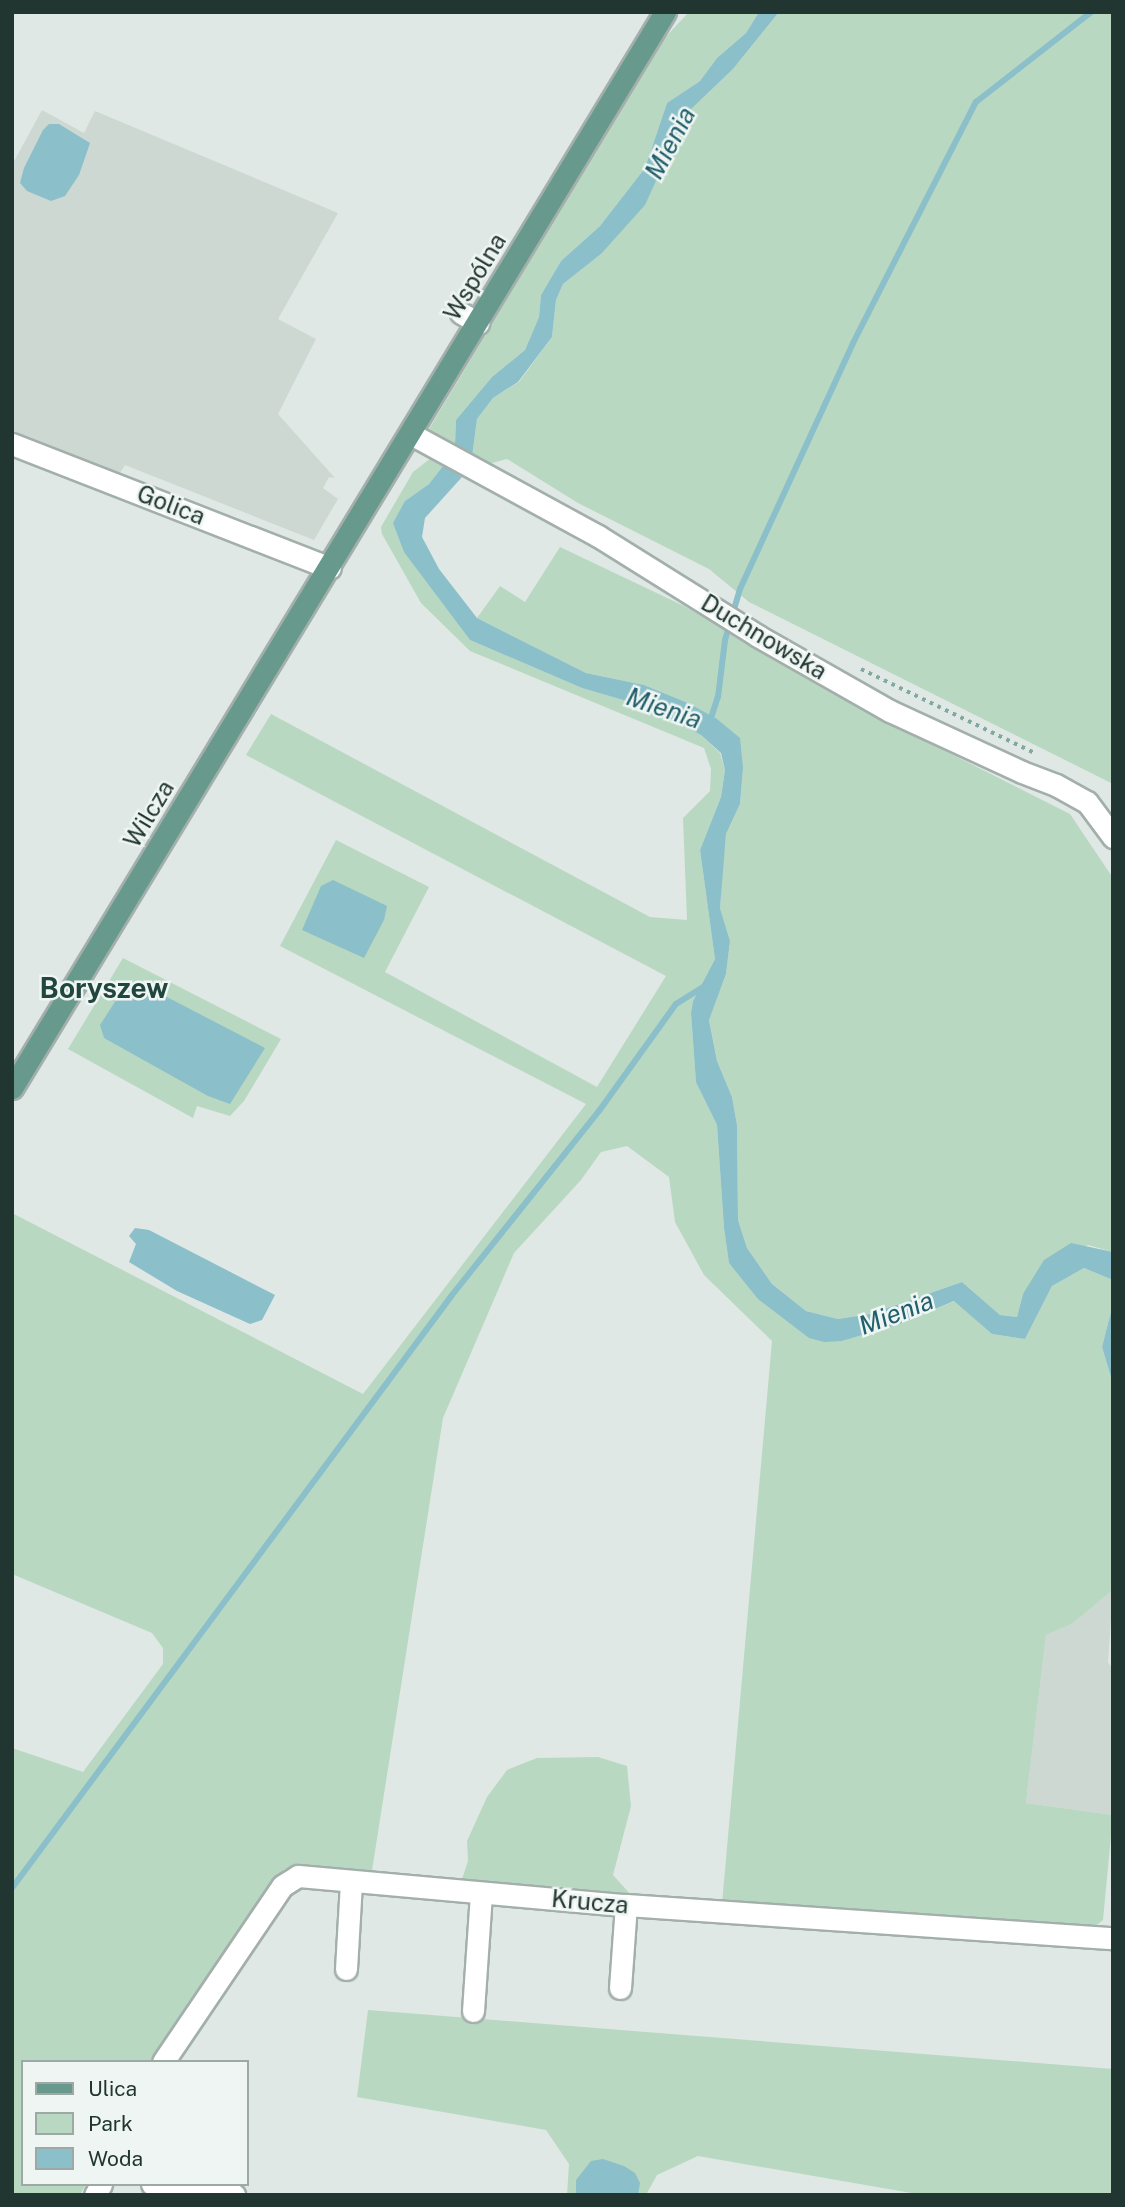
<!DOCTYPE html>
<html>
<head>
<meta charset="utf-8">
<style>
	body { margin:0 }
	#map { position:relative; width:1125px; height:2207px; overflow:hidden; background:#dfe8e4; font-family:"Public Sans",sans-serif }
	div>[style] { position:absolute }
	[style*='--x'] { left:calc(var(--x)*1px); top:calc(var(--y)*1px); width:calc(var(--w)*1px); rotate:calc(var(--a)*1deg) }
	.built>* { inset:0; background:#cdd8d3 }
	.green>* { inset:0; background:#b9d8c2 }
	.water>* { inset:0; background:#8bbfc9 }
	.stream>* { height:6px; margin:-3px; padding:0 3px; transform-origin:3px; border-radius:3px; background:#8bbfc9 }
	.path>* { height:3.5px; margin-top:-1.75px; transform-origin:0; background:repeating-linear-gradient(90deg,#82a99d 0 3.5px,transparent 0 8.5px) }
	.roads { filter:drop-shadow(2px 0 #a3afab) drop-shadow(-2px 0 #a3afab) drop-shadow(0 2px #a3afab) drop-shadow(0 -2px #a3afab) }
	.minor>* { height:21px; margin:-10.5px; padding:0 10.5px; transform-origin:10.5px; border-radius:10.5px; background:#fff }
	.major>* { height:21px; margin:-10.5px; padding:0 10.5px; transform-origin:10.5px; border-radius:10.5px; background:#679a8d }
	span { translate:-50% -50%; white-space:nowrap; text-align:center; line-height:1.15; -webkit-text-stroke:5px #eef5f2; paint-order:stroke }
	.street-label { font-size:24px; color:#223631 }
	.water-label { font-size:26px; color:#225f6c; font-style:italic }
	.quarter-label { font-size:28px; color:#20463d; font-weight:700 }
	.frame { position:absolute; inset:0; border:14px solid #223631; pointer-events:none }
	.legend { position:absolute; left:21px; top:2060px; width:228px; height:126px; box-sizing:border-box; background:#eef5f2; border:2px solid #9ca9a5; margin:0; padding:9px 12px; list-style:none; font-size:21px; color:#223631 }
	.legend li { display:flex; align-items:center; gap:14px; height:35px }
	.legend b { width:35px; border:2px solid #9ca9a5 }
</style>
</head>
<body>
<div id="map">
	<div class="built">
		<div style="clip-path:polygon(42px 110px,84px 133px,95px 111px,338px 213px,278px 319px,316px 339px,278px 414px,335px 478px,329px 477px,323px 488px,338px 499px,314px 540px,125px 465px,117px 478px,12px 436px,12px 165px)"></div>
		<div style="clip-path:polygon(1113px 1590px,1108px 1662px,1113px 1670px,1113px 1815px,1026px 1803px,1046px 1635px,1072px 1624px)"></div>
	</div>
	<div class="green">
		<div style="clip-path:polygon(689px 12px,759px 12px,746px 33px,717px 58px,700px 81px,667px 103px,645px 168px,600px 226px,561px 261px,541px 295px,539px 317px,525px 350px,492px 377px,456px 420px,455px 444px,436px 436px,429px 429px,660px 43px)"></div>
		<div style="clip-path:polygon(779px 12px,1113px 12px,1113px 784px,749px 602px,709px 569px,578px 503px,507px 459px,488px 464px,472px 457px,477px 419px,493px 398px,519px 382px,552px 337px,556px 300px,563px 284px,601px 254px,670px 156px,687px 113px,733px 69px)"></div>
		<div style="clip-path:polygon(431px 458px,443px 466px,429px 484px,405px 501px,419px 571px,470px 640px,582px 688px,640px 705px,669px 718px,701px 735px,720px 753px,725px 770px,721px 797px,700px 850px,715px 959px,693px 1001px,691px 1013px,696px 1081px,717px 1125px,724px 1228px,729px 1263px,842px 1341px,900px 1324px,955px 1301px,992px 1334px,1025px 1339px,1052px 1286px,1084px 1268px,1113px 1280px,1113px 1304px,1102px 1347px,1113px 1384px,1113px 1590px,1072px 1624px,1046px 1635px,1026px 1803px,1113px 1815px,1103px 1920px,1090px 1931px,722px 1904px,772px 1341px,704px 1275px,675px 1222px,669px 1177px,627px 1146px,601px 1152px,581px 1180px,514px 1253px,443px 1418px,371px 1877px,284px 1869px,158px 2062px,23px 2062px,23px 2184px,86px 2184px,80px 2195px,12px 2195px,12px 1748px,83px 1772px,163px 1664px,163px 1648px,152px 1633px,12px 1574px,12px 1213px,363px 1394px,586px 1104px,280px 946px,336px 840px,429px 887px,385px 972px,597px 1087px,666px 976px,246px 755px,271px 714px,650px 917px,687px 920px,683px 818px,710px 791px,711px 769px,704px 748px,470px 651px,421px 603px,382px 534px,381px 527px,413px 472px)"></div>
		<div style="clip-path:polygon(560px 547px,684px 606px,862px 709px,1070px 814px,1113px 878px,1113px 1252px,1088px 1245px,1023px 1294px,1017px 1317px,1000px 1315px,962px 1282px,869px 1314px,838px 1319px,806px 1311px,772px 1284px,747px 1248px,738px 1220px,737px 1125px,732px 1097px,717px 1061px,709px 1019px,726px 974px,730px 941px,720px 908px,722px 874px,726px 834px,740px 804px,743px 768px,688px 703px,644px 685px,586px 673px,477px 618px,500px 586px,525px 602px)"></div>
		<div style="clip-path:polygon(123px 958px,281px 1039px,244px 1101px,230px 1116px,197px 1106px,193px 1118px,68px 1049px)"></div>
		<div style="clip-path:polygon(598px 1757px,627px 1766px,631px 1806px,613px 1875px,632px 1896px,460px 1885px,468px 1861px,467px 1841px,487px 1797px,507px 1770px,537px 1758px)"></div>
		<div style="clip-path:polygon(368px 2010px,1113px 2069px,1113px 2195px,923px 2195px,698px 2156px,657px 2175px,646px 2195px,567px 2195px,569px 2164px,546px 2130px,357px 2097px)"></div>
	</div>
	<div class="water">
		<div style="clip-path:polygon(759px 12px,779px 12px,733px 69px,687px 113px,645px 205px,601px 254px,563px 284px,556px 300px,552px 337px,518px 382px,493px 398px,477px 419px,472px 457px,455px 444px,456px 420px,492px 377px,525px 350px,539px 317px,541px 295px,561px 261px,600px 226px,645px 168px,667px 103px,700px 81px,717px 58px,746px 33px)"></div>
		<div style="clip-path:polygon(49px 124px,59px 124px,90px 143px,79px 175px,65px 196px,51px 201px,27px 191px,20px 183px,24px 168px,43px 130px)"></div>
		<div style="clip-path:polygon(443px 466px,462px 477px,425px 518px,422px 537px,439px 569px,477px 618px,586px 673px,644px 685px,688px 703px,717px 719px,740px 738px,743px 768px,740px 804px,726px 834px,720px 908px,730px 941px,726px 974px,709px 1020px,717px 1061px,732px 1097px,737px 1125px,738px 1220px,747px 1248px,772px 1284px,806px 1311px,838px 1319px,870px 1314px,962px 1282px,1000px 1315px,1017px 1317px,1023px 1294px,1044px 1260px,1071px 1243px,1113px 1252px,1113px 1280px,1084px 1268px,1052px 1286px,1025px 1339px,992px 1334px,954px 1301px,900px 1324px,842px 1341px,824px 1342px,809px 1338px,758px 1299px,729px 1263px,724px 1228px,717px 1125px,696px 1082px,691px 1013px,693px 1001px,715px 959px,700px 850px,721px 797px,725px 770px,721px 753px,701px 735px,669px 718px,640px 705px,582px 688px,470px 640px,404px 552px,393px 523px,405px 501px,429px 484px)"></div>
		<div style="clip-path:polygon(333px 880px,387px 906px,384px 920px,364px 958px,302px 930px,321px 886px)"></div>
		<div style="clip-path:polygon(127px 983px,165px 996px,265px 1048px,230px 1104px,208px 1096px,104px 1038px,100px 1025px)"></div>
		<div style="clip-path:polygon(135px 1228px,149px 1230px,275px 1295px,262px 1320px,250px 1324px,177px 1291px,129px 1262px,136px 1244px,129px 1236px)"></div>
		<div style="clip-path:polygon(1113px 1304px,1113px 1384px,1102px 1347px)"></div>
		<div style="clip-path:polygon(603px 2159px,624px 2166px,635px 2173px,640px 2183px,638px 2195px,576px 2195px,576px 2180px,591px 2161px)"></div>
	</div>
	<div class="stream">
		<div style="--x:710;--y:721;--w:25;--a:-72"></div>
		<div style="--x:718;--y:697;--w:57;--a:-83"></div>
		<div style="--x:725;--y:640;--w:53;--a:-73.6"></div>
		<div style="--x:740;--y:589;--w:271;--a:-65.3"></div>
		<div style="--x:853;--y:343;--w:271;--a:-63"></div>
		<div style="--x:976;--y:102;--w:146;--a:-38"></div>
		<div style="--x:12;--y:1888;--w:738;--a:-53.42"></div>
		<div style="--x:452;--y:1295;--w:236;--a:-51.4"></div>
		<div style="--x:599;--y:1111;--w:132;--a:-54.3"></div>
		<div style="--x:676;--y:1004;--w:38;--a:-32"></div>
	</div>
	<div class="path">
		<div style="--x:861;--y:669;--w:195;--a:25.8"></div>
	</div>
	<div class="roads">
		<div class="minor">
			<div style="--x:461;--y:313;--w:20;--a:30"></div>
			<div style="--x:411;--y:434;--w:213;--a:28.6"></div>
			<div style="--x:598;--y:536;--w:189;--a:32"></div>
			<div style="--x:758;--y:636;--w:152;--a:29.6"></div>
			<div style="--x:890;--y:711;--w:145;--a:24.8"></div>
			<div style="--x:1022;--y:772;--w:36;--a:21"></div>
			<div style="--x:1056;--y:785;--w:35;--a:29"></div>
			<div style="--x:1087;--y:802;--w:44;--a:53.4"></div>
			<div style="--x:12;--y:444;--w:341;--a:21.3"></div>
			<div style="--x:346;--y:1969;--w:86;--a:-86.7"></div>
			<div style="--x:620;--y:1988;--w:83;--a:-85.9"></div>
			<div style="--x:473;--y:2011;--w:118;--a:-86.1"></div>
			<div style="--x:163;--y:2062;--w:212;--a:-55.9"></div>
			<div style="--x:282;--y:1886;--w:19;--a:-32"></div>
			<div style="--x:298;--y:1876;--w:329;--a:5.1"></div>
			<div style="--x:626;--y:1905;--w:488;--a:3.9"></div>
			<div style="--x:152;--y:2184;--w:83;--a:7.6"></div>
			<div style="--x:95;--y:2195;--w:13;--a:-61"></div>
		</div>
		<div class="major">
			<div style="--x:12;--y:1088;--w:1259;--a:-58.75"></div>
		</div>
	</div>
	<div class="street-label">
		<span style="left:475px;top:277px;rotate:-59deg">Wspólna</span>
		<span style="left:171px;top:505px;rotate:21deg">Golica</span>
		<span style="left:764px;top:637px;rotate:31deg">Duchnowska</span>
		<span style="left:149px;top:814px;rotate:-59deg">Wilcza</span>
		<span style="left:590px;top:1902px;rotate:5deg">Krucza</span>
	</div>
	<div class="water-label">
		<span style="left:670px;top:143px;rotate:-62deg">Mienia</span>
		<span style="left:664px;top:708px;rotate:19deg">Mienia</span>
		<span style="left:896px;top:1313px;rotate:-21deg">Mienia</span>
	</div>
	<div class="quarter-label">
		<span style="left:104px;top:988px">Boryszew</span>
	</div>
	<div class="frame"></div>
	<ul class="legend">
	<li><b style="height:9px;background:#679a8d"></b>Ulica</li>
	<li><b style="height:19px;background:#b9d8c2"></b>Park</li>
	<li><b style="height:19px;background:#8bbfc9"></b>Woda</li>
	</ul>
</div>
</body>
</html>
